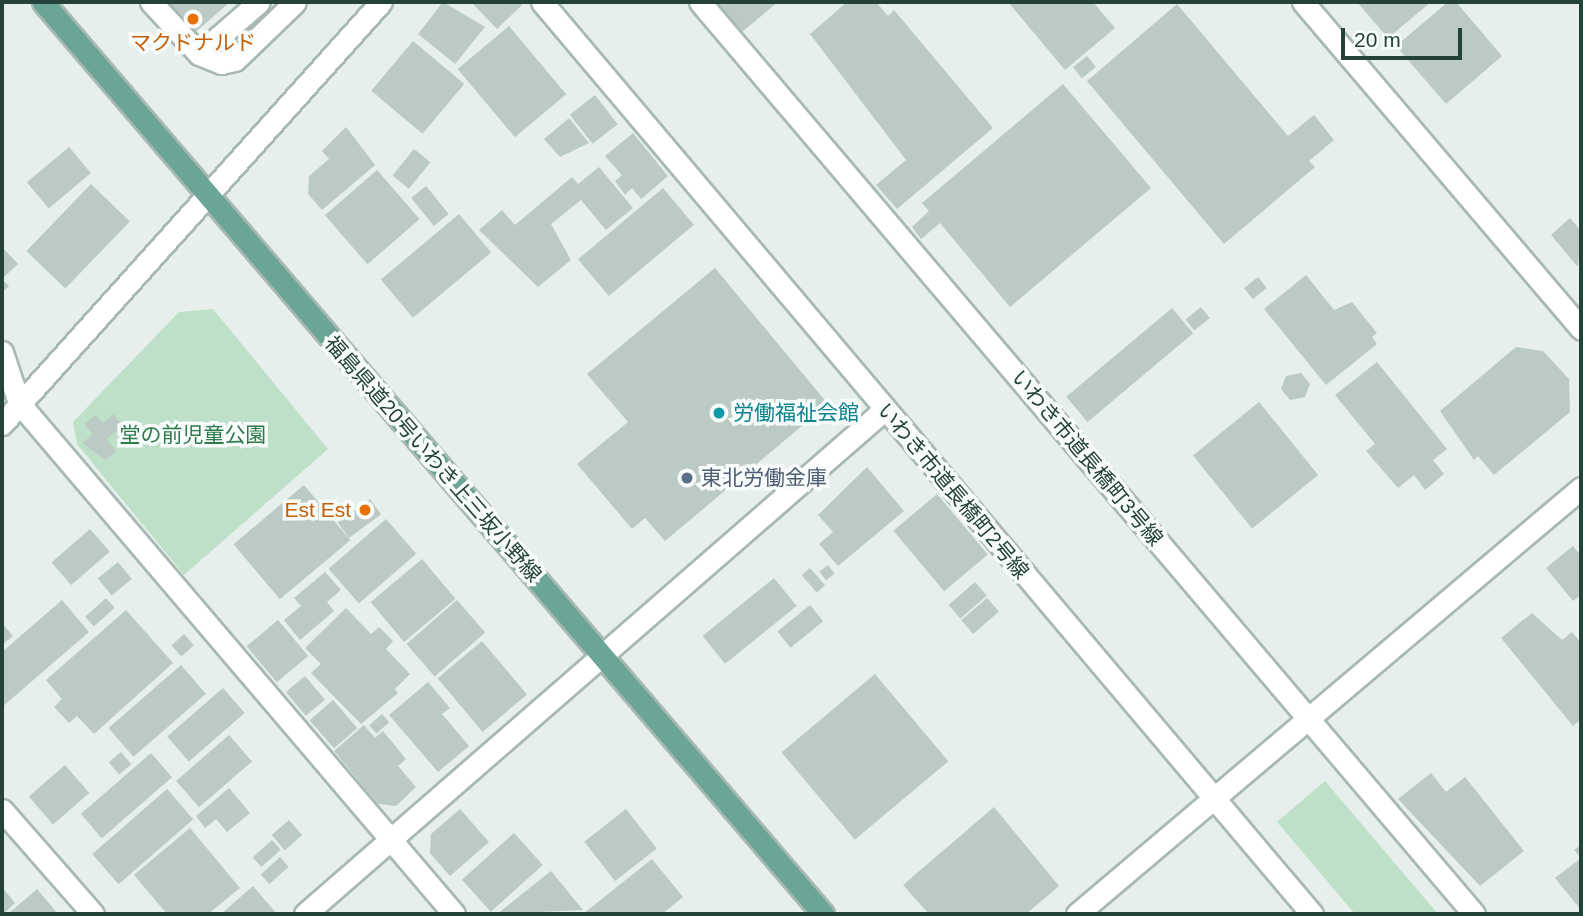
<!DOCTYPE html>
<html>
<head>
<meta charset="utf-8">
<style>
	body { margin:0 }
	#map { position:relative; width:1583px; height:916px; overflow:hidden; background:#e6efeb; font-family:Helvetica,"Noto Sans JP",sans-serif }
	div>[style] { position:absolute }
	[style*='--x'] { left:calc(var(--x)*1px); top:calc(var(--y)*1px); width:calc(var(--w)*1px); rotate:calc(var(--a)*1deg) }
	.green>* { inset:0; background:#bfe0c8 }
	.building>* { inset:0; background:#bbcac4; transform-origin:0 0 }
	.roads { filter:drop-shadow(2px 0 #a8b8b2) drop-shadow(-2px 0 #a8b8b2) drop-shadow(0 2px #a8b8b2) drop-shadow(0 -2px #a8b8b2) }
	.minor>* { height:21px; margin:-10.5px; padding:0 10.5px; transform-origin:10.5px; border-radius:10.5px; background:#fff }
	.major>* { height:21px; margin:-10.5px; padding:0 10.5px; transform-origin:10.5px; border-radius:10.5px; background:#6aa596 }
	.dots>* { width:19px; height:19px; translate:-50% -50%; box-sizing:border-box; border:4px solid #f7fbf9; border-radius:50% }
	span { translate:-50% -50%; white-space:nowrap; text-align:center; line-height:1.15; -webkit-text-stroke:7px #f7fbf9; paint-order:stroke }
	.food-label { font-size:21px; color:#c56008 }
	.right { translate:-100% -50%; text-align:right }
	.culture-label { font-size:21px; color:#0d838f }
	.left { translate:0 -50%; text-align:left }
	.park-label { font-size:21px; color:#2d7a4b }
	.street-label { font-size:21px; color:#24423a }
	.service-label { font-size:21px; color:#4e5e75 }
	.frame { position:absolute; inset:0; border:4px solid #24423a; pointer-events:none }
	.scale { position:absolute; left:1341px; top:28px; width:121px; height:32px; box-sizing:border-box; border:4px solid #24423a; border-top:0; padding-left:9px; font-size:21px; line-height:24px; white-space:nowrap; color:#24423a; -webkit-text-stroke:5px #f7fbf9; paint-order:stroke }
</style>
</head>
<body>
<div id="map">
	<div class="green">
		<div style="clip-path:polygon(213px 309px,328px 449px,184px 575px,77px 444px,73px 422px,179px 312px)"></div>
		<div style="clip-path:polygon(1325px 781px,1438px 914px,1355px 914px,1277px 822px)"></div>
	</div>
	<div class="building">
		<div style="clip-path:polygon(161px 2px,230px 2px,191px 36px)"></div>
		<div style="clip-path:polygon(443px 2px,485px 27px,455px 64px,418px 34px)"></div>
		<div style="clip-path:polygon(471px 2px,519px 2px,522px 5px,497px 29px)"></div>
		<div style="clip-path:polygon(717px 2px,778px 2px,742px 32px)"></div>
		<div style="clip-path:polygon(847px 2px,876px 2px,888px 16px,894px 10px,993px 128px,897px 209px,876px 185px,906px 160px,810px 34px)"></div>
		<div style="clip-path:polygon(1008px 2px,1093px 2px,1115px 28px,1065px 70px)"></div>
		<div style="clip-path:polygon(1357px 2px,1431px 2px,1388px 38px)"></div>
		<div style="clip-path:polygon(1448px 2px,1456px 2px,1502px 56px,1446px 104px,1396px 46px)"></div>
		<div style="clip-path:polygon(1177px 4px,1288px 136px,1314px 115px,1334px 140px,1309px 161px,1315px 167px,1224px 244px,1087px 81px)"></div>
		<div style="left:509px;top:26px;width:89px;height:67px;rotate:50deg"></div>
		<div style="left:413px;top:41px;width:67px;height:65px;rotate:40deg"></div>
		<div style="left:1087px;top:56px;width:14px;height:18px;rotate:51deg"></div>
		<div style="clip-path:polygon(1063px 84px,1151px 188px,1010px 307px,940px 223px,921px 239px,912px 227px,929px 211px,922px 203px)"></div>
		<div style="left:595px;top:95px;width:37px;height:32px;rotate:52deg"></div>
		<div style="clip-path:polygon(569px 118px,589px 143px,560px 157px,544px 139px)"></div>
		<div style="clip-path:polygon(346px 127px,375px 165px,322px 210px,308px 194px,309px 176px,329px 159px,322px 151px)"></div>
		<div style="clip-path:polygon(633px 133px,668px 176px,641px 199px,632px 188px,625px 195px,615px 181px,622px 175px,605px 156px)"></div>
		<div style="left:69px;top:147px;width:34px;height:55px;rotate:50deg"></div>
		<div style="left:414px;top:149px;width:21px;height:34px;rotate:39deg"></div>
		<div style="clip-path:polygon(599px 167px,633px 208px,606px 230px,581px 200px,551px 224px,571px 260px,538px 287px,479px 230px,502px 210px,515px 225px,572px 177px,578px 184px)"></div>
		<div style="left:377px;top:170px;width:65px;height:69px;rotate:49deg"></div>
		<div style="left:91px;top:184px;width:54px;height:93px;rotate:44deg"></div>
		<div style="left:426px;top:186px;width:36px;height:19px;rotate:51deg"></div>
		<div style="left:663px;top:188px;width:48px;height:111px;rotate:50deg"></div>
		<div style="left:459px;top:214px;width:50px;height:102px;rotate:50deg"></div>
		<div style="clip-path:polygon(1570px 218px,1581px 231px,1578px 267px,1551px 235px)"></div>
		<div style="clip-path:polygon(2px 247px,18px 264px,2px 279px,9px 286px,2px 293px)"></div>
		<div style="clip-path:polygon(715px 268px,828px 404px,665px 541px,645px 518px,632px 529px,577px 464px,628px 422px,587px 374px)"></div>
		<div style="clip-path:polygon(1306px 275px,1334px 310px,1352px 302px,1377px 333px,1372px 337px,1377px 344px,1326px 385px,1264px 309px)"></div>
		<div style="left:1258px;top:277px;width:14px;height:18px;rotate:51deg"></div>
		<div style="left:1201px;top:307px;width:14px;height:20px;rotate:51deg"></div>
		<div style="left:1172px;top:308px;width:33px;height:138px;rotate:50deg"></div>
		<div style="clip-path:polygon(1516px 347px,1543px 351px,1569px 379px,1570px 412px,1494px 475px,1478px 456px,1474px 460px,1440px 411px)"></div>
		<div style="clip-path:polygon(1377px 362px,1447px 449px,1433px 460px,1444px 474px,1425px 490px,1414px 475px,1398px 488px,1366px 451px,1375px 444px,1335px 395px)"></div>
		<div style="clip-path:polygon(1301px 373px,1310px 384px,1305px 397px,1290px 400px,1281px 389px,1286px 376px)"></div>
		<div style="left:1259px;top:402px;width:94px;height:85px;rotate:51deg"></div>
		<div style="clip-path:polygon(113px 414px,122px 426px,107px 439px,116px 451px,105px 460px,82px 443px,93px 434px,84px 424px,96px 415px,103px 423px)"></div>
		<div style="clip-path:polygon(867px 467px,904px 511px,838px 566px,819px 544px,833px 532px,818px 515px)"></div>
		<div style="left:304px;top:485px;width:72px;height:92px;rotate:50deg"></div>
		<div style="left:937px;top:494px;width:79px;height:57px;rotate:50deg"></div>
		<div style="left:370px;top:499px;width:19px;height:40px;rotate:54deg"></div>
		<div style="left:386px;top:519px;width:46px;height:76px;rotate:49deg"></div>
		<div style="left:90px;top:529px;width:30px;height:51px;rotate:49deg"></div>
		<div style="clip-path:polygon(1573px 546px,1581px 556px,1581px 595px,1573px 601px,1546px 568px)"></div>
		<div style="left:422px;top:559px;width:52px;height:67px;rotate:50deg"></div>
		<div style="left:118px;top:562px;width:22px;height:26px;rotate:51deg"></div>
		<div style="left:828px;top:565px;width:11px;height:11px;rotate:52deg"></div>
		<div style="left:810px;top:568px;width:23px;height:11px;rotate:49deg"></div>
		<div style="clip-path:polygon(325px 572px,341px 590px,327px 602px,334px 611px,300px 640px,284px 620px,301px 606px,294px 598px)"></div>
		<div style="left:774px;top:578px;width:36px;height:92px;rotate:51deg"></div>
		<div style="left:975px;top:582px;width:18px;height:35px;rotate:49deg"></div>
		<div style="left:106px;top:598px;width:13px;height:28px;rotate:48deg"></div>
		<div style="left:987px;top:598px;width:18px;height:34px;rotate:49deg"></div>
		<div style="clip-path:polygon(62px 600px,89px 632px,2px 707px,2px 652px)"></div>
		<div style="left:457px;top:600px;width:43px;height:67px;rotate:49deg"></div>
		<div style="left:810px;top:605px;width:21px;height:42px;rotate:51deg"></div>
		<div style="clip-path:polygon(346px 608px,371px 634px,379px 627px,393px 641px,386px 649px,410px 674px,395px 689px,398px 693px,361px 724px,311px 673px,321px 664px,305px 648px)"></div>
		<div style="clip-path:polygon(126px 610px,173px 663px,94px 734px,77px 716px,69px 723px,54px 707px,62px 699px,46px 680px)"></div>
		<div style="clip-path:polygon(1532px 613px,1562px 640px,1572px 632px,1581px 643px,1581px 719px,1573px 726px,1501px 638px)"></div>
		<div style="left:278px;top:620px;width:47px;height:41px;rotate:50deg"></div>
		<div style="clip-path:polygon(2px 623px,13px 636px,2px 645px)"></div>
		<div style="left:184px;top:634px;width:15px;height:17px;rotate:48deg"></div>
		<div style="left:482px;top:641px;width:70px;height:58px;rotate:50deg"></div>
		<div style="left:181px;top:665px;width:38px;height:96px;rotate:49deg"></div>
		<div style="left:875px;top:674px;width:114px;height:122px;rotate:50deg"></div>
		<div style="left:305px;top:676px;width:31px;height:25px;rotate:50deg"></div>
		<div style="clip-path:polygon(428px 682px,450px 708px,442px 714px,469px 746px,438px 772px,389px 715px)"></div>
		<div style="left:223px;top:688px;width:33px;height:74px;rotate:49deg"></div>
		<div style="left:333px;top:700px;width:37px;height:31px;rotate:49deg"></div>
		<div style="left:382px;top:714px;width:11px;height:17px;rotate:49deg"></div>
		<div style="clip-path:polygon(364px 725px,375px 738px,383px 731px,406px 759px,398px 766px,416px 787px,396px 806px,378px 804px,334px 751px)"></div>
		<div style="left:229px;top:735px;width:35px;height:70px;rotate:49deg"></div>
		<div style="left:121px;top:752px;width:16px;height:16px;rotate:50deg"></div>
		<div style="left:151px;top:753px;width:32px;height:93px;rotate:49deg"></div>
		<div style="left:65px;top:765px;width:37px;height:48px;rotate:49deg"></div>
		<div style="clip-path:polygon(1431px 773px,1446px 792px,1465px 777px,1524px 851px,1480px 886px,1398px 799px)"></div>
		<div style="clip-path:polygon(229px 788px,250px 813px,227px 832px,216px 819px,205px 828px,196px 816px)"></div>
		<div style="left:167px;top:789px;width:40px;height:99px;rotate:49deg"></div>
		<div style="clip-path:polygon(994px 807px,1059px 886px,1026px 914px,929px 914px,903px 885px)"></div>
		<div style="clip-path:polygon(460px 809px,489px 842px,450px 876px,430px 853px,431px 834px)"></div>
		<div style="left:626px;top:809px;width:50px;height:53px;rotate:52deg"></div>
		<div style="left:289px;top:820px;width:20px;height:23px;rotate:49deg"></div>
		<div style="clip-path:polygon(190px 828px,240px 888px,208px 914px,167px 914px,134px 875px)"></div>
		<div style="left:514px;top:833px;width:43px;height:70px;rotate:48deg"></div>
		<div style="left:272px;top:840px;width:13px;height:26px;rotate:48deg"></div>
		<div style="clip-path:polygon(1581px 845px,1581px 910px,1555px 878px,1581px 858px,1574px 850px)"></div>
		<div style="left:280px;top:857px;width:13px;height:26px;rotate:48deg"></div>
		<div style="clip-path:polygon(652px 859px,683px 897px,662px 914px,583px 914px)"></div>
		<div style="clip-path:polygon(551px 871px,583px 910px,497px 914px)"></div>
		<div style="clip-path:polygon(253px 886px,277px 914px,221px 914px)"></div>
		<div style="clip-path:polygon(2px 887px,15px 903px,3px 914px,2px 914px)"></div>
		<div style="clip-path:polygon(37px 889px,58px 914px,8px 914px)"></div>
	</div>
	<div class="roads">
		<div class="minor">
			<div style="--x:151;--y:2;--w:71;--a:47.3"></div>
			<div style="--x:199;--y:54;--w:24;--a:22"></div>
			<div style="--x:221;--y:63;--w:14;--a:-12"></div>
			<div style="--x:235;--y:60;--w:83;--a:-44"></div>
			<div style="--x:542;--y:2;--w:1194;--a:49.83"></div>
			<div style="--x:700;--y:2;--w:1196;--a:49.68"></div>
			<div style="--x:1303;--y:2;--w:429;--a:49.6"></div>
			<div style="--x:199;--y:54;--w:79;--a:-40.9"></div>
			<div style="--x:2;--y:352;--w:54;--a:71.6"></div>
			<div style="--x:19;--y:403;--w:671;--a:49.59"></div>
			<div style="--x:2;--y:424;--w:567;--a:-48.07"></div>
			<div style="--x:2;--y:810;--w:138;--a:48.8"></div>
			<div style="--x:305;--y:914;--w:768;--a:-41.04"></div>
			<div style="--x:1077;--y:914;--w:660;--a:-40.21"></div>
		</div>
		<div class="major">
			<div style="--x:43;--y:2;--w:1200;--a:49.46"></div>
		</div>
	</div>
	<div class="dots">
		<div style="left:193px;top:19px;background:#e8710a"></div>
		<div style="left:719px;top:413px;background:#0f9aa8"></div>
		<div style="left:687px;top:478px;background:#5c6f8a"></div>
		<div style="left:365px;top:510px;background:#e8710a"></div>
	</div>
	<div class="food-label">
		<span style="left:193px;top:43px">マクドナルド</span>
		<span class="right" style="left:351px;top:510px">Est Est</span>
	</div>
	<div class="culture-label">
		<span class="left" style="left:733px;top:413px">労働福祉会館</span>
	</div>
	<div class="park-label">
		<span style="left:193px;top:435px">堂の前児童公園</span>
	</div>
	<div class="street-label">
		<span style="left:1087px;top:458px;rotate:50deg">いわき市道長橋町3号線</span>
		<span style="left:433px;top:459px;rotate:49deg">福島県道20号いわき上三坂小野線</span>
		<span style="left:953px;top:491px;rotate:50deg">いわき市道長橋町2号線</span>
	</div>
	<div class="service-label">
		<span class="left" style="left:701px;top:478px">東北労働金庫</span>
	</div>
	<div class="frame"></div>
	<div class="scale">20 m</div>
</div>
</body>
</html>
